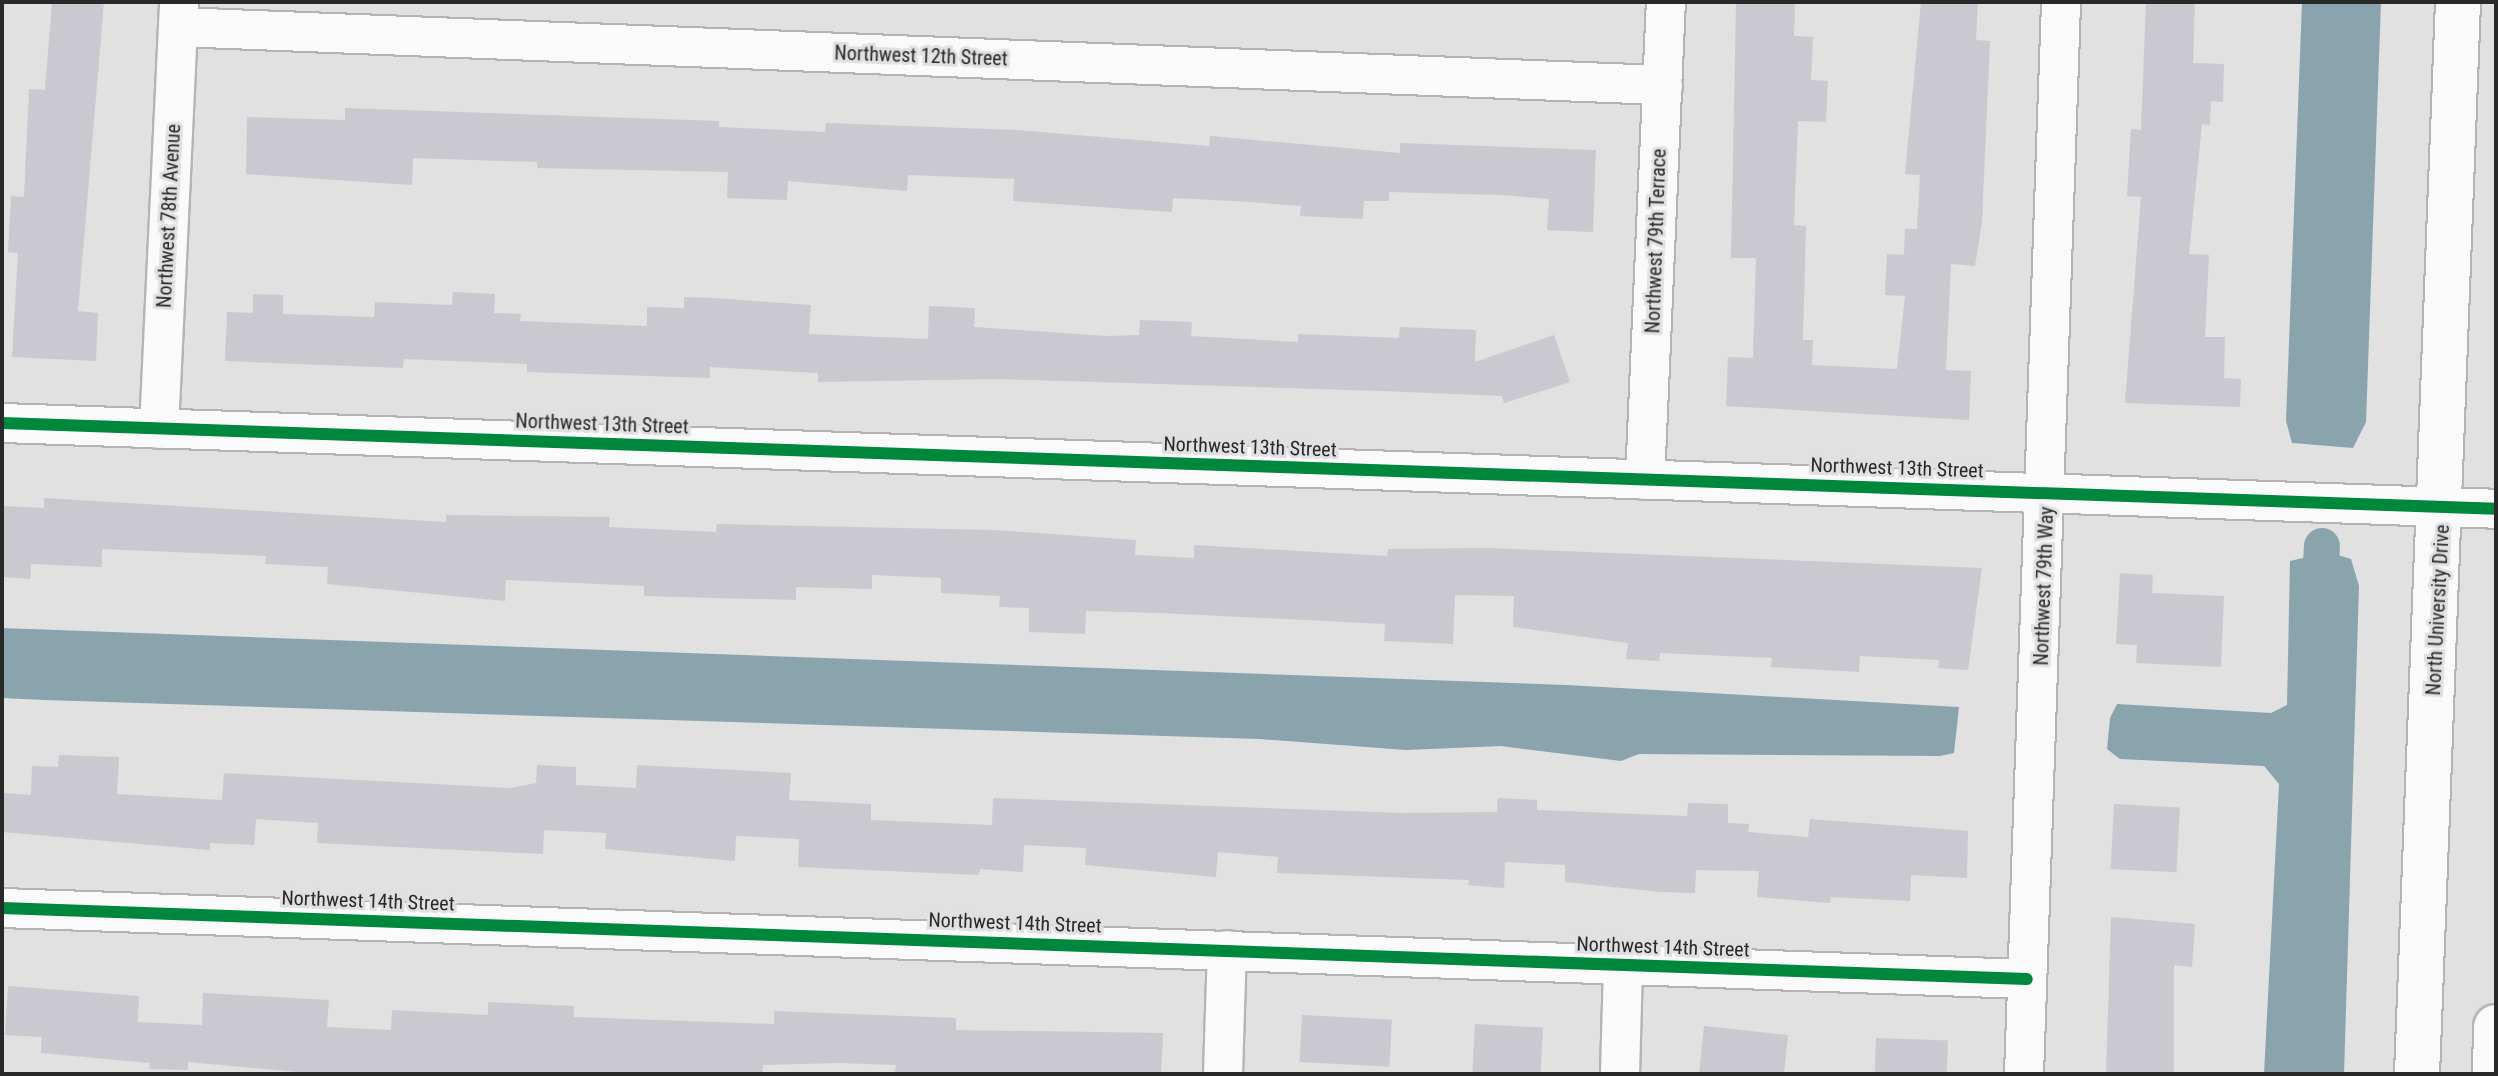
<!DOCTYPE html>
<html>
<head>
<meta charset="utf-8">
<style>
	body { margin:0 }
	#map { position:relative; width:2498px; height:1076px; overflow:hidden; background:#e1e1e1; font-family:"Roboto Condensed",sans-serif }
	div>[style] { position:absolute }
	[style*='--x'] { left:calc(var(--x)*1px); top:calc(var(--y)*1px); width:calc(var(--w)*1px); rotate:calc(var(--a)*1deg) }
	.water>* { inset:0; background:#8aa4ae }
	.canal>* { height:36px; margin:-18px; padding:0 18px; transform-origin:18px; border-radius:18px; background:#8aa4ae }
	.building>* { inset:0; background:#c9c9cf; transform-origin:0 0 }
	.roads { filter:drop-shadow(2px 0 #b4b4b5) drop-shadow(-2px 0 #b4b4b5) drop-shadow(0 2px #b4b4b5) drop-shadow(0 -2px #b4b4b5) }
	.minor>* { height:38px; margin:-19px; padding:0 19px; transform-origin:19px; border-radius:19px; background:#fafafa }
	.primary>* { height:44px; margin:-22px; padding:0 22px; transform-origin:22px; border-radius:22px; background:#fafafa }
	.cycleway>* { height:12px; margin:-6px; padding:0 6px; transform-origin:6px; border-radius:6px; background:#00873e }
	span { translate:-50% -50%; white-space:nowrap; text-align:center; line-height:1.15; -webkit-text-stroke:6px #e0e0e2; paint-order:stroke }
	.street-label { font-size:20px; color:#292929 }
	.frame { position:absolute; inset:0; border:4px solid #292929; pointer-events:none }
</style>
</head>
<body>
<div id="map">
	<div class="water">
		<div style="clip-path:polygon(2302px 2px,2381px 2px,2366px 422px,2353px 448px,2292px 443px,2286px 421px)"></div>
		<div style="clip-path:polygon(2328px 552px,2351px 559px,2359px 586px,2344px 1074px,2264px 1074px,2279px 784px,2264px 766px,2120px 759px,2107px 749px,2110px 718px,2117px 704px,2271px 713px,2287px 705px,2290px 561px)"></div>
		<div style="clip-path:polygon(2px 628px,1567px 685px,1959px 707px,1954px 753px,1940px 756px,1639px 754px,1621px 761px,1501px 746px,1406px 750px,1259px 739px,44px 700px,2px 698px)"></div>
	</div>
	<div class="canal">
		<div style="--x:2319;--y:601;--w:55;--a:-86.9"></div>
	</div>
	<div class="building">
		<div style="clip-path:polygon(52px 2px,104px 2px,78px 311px,98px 313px,96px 361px,12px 357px,18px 253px,8px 252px,11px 196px,24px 197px,29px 89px,45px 90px)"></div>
		<div style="clip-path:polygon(1736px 2px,1795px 2px,1794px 36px,1813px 37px,1811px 80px,1828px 81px,1826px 122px,1798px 121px,1794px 225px,1806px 226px,1803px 340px,1813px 340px,1812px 365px,1897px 369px,1905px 296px,1885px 295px,1887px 254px,1904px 255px,1905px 229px,1917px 229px,1920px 175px,1905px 174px,1921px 2px,1978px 2px,1976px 40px,1990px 41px,1982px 222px,1975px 266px,1951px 264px,1946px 370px,1971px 371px,1969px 420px,1726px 406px,1728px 357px,1753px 358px,1754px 324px,1756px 258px,1731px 258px)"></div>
		<div style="clip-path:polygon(2146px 2px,2195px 2px,2193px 63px,2224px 64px,2223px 102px,2211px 101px,2210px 125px,2202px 124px,2189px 254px,2209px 255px,2205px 337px,2225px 337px,2224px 378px,2241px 379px,2240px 407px,2125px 403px,2141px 197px,2127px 196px,2131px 129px,2141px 130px)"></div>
		<div style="clip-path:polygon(345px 108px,719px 121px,719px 127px,825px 132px,826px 123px,1016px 130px,1209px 146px,1210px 136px,1400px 153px,1400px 143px,1596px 150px,1593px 232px,1547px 230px,1549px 199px,1501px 195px,1389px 192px,1389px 201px,1364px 201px,1363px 219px,1300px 216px,1301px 206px,1234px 201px,1173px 198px,1172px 212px,1013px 201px,1014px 179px,908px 175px,907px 191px,788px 181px,787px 200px,727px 198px,728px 172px,537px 168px,537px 162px,413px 158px,412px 185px,246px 174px,247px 117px,345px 120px)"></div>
		<div style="clip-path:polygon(453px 292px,495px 294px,494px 313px,521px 314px,520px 321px,647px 326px,647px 307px,684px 308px,684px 297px,713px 298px,811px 305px,809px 334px,928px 339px,929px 306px,975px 308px,974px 327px,1107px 336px,1139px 335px,1140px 320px,1192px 322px,1191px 336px,1298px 342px,1298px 334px,1399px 338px,1400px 327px,1476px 330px,1475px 362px,1554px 335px,1570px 382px,1504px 403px,1502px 396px,1382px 391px,998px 379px,818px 382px,818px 373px,710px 367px,710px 378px,527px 372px,527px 364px,404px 359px,403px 368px,225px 361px,227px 312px,253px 313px,253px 294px,283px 295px,283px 314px,374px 317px,375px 302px,452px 305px)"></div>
		<div style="clip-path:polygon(44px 498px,446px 522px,446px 515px,610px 517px,609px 527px,716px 532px,717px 524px,993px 530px,1136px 540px,1135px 555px,1194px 558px,1194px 545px,1387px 556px,1388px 549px,1488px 548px,1982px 568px,1968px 670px,1938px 668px,1939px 660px,1860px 656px,1859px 672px,1771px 667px,1772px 658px,1660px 653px,1659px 661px,1626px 659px,1628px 643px,1513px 627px,1514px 596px,1455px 595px,1453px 644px,1384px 641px,1385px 624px,1161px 613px,1086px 611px,1085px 634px,1029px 632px,1029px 608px,999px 607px,1000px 596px,941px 593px,941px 578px,872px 575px,872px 589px,796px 587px,796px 600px,644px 596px,644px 586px,506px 580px,505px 601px,327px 584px,328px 567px,265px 564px,266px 556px,102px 549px,102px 567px,31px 564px,30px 579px,2px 577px,2px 506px,44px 508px)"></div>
		<div style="clip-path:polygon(2120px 573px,2153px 575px,2152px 593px,2224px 596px,2221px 667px,2136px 663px,2137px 645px,2116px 644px)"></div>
		<div style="clip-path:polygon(59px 755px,119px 757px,117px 794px,222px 800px,224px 773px,511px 788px,536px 783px,537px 765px,576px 767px,576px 785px,636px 788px,637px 765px,791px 773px,789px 800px,871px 804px,871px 820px,992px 825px,993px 798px,1402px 813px,1497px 812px,1498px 798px,1537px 800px,1537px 810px,1687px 816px,1688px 803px,1728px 804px,1728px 823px,1749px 824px,1748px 832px,1808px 837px,1810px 819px,1968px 831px,1967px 878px,1911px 875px,1910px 901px,1831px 897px,1830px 903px,1757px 897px,1759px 871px,1696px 870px,1695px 893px,1661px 892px,1565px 882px,1565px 865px,1505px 862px,1504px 888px,1468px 885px,1469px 880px,1277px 873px,1278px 857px,1218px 852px,1216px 877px,1085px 865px,1086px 848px,1024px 845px,1023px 872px,980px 869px,979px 875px,798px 867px,799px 839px,736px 836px,735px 861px,605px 849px,606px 833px,544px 830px,543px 854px,317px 843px,318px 823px,256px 819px,254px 845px,210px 843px,210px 850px,2px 832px,2px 793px,31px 795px,32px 766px,58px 767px)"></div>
		<div style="left:2114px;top:804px;width:66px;height:65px;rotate:3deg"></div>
		<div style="clip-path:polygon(2111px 917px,2195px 924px,2192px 967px,2174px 965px,2174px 1074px,2106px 1074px)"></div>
		<div style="clip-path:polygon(8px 986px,139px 996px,138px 1022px,202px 1025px,203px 993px,329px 1000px,327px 1027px,391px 1030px,392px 1010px,488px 1015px,488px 1002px,574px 1006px,574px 1017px,774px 1024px,774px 1011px,956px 1018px,956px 1030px,1163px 1033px,1161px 1074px,895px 1074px,896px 1065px,839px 1063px,763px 1065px,762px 1074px,320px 1074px,188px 1062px,188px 1070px,149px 1069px,150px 1063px,41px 1053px,42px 1037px,5px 1035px)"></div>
		<div style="left:1302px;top:1015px;width:90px;height:47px;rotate:3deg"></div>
		<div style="left:1475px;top:1024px;width:68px;height:50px;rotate:3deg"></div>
		<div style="clip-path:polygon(1704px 1026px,1788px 1035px,1784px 1074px,1699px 1074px)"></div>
		<div style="left:1876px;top:1038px;width:72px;height:36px;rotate:2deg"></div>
	</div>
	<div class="roads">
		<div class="minor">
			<div style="--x:178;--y:27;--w:1486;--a:2.24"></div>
			<div style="--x:2;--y:423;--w:2495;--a:1.97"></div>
			<div style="--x:159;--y:429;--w:427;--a:-87.3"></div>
			<div style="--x:1645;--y:480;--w:478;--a:-87.5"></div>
			<div style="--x:2;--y:908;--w:2026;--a:2.01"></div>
			<div style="--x:1223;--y:1074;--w:124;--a:-88.2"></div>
			<div style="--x:1620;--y:1074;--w:108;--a:-88.4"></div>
			<div style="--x:2024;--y:1074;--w:1073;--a:-88.02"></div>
		</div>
		<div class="primary">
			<div style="--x:2417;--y:1074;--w:1073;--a:-87.81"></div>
			<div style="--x:2495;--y:1074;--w:47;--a:-88.8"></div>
		</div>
	</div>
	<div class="cycleway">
		<div style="--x:2;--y:423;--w:2495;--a:1.97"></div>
		<div style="--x:2;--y:908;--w:2026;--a:2.01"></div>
	</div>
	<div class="street-label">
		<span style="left:921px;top:56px;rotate:2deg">Northwest 12th Street</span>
		<span style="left:169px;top:216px;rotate:-87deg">Northwest 78th Avenue</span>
		<span style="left:1656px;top:241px;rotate:-88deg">Northwest 79th Terrace</span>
		<span style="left:602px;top:424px;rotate:2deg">Northwest 13th Street</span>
		<span style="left:1250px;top:447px;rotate:2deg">Northwest 13th Street</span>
		<span style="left:1897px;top:468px;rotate:2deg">Northwest 13th Street</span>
		<span style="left:2044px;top:586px;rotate:-88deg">Northwest 79th Way</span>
		<span style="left:2438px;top:610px;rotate:-87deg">North University Drive</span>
		<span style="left:368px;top:901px;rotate:2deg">Northwest 14th Street</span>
		<span style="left:1015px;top:923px;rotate:2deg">Northwest 14th Street</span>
		<span style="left:1663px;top:947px;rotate:2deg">Northwest 14th Street</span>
	</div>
	<div class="frame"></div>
</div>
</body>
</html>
